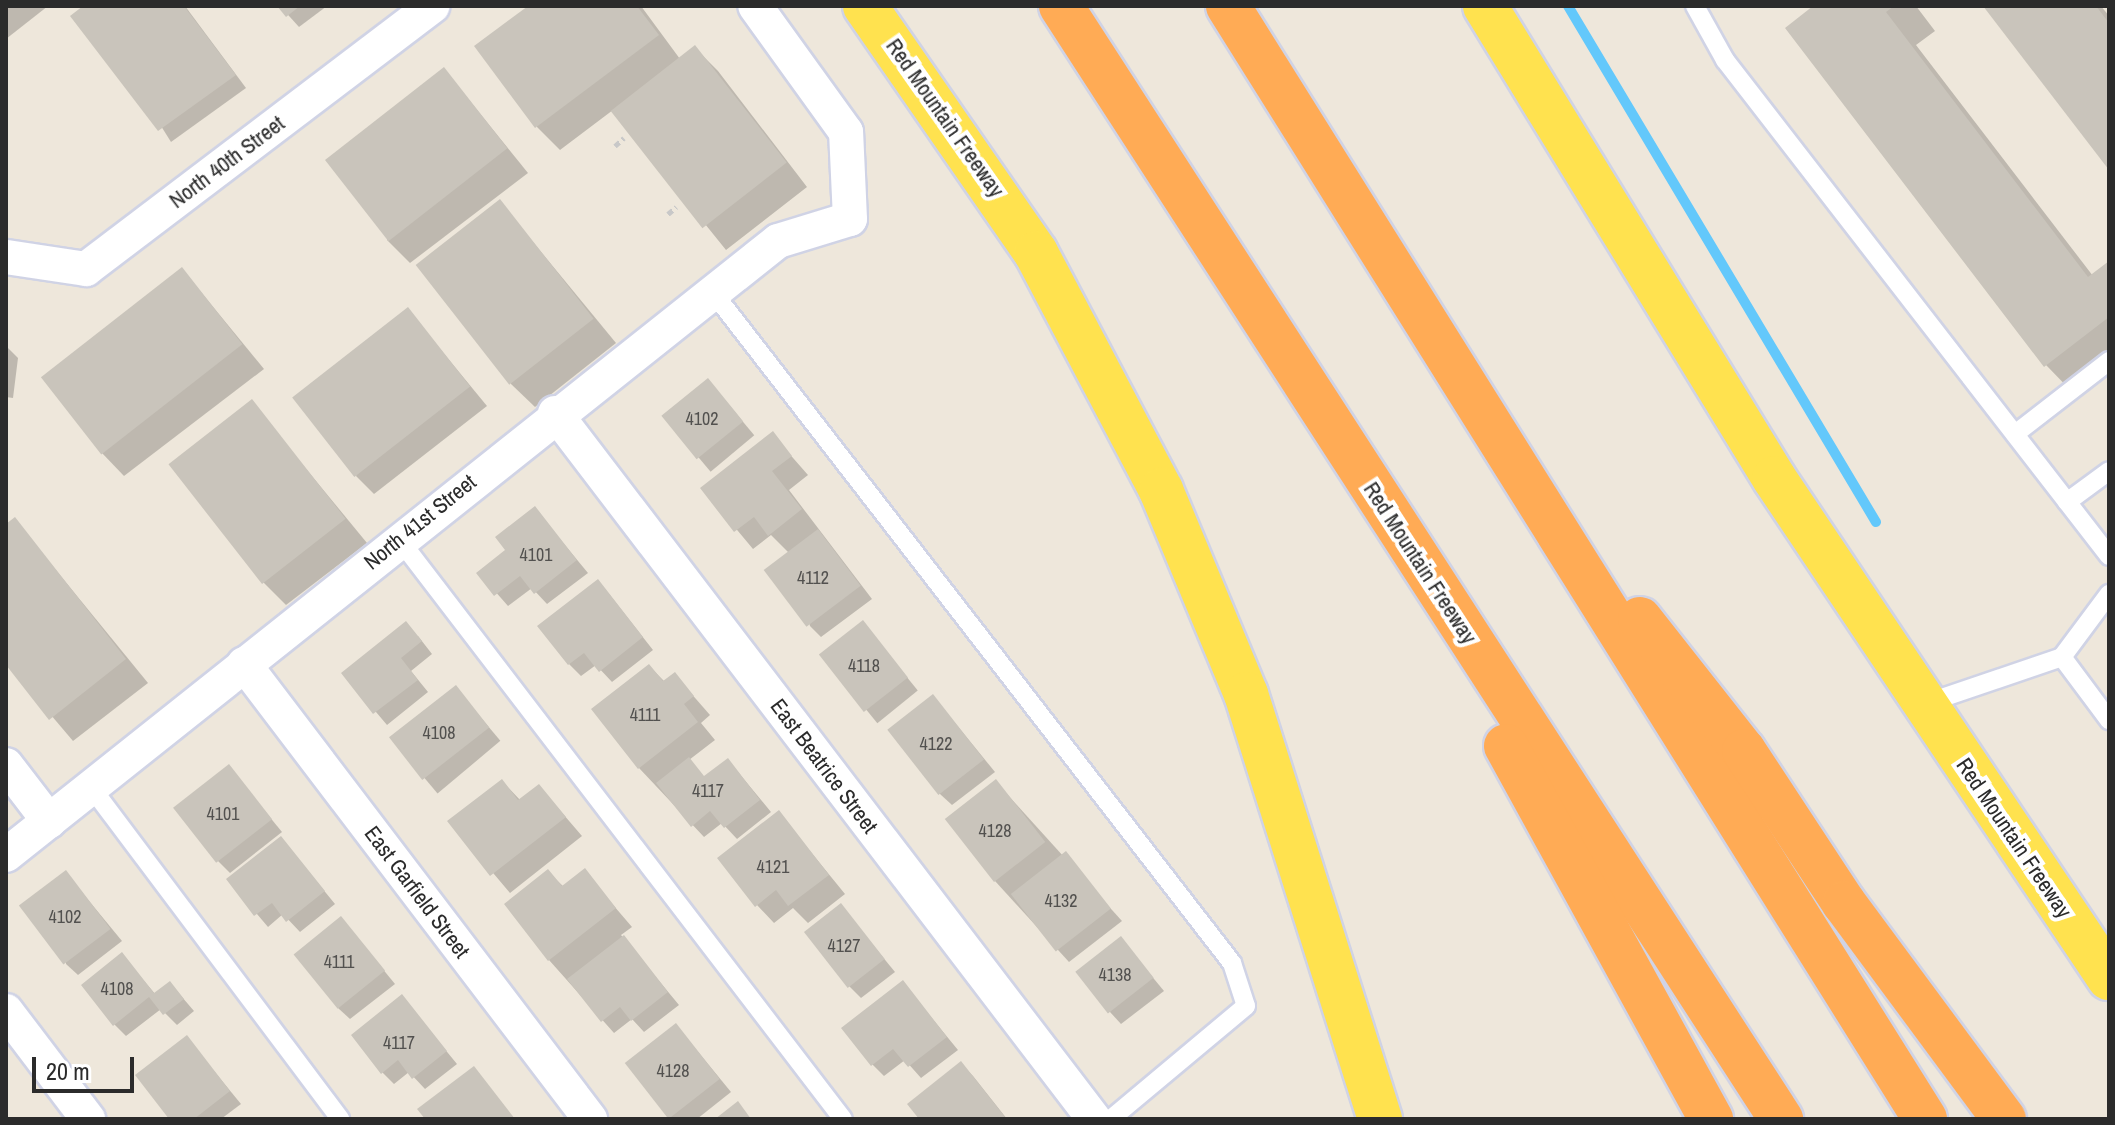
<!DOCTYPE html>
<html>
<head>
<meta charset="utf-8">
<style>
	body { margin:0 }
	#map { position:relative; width:2115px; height:1125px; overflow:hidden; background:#eee7db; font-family:"Archivo Narrow",sans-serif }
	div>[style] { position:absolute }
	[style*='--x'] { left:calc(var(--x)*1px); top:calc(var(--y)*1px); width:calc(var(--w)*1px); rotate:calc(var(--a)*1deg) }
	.shadow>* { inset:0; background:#0003; transform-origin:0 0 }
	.stream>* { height:10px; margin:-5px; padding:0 5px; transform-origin:5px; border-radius:5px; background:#63c8fb }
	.building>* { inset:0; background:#c9c4bb; transform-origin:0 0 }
	.path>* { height:5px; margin-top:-2.5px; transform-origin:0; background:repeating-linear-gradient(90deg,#c8c8c8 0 6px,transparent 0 10px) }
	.roads { filter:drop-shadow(2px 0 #d0d3e5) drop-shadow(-2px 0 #d0d3e5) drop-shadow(0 2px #d0d3e5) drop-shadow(0 -2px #d0d3e5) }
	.lane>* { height:18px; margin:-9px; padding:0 9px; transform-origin:9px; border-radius:9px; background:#fff }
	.street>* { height:34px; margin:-17px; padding:0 17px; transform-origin:17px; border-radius:17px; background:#fff }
	.primary>* { height:44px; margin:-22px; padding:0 22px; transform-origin:22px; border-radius:22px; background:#ffe24f }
	.highway>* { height:44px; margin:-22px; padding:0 22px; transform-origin:22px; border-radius:22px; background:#ffab55 }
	span { translate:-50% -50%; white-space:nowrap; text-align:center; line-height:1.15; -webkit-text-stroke:8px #fff; paint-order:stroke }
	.number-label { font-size:18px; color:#52514f }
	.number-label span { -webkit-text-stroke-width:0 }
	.street-label { font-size:22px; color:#2b2b2b }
	.frame { position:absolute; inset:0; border:8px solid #2b2b2b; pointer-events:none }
	.scale { position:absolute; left:32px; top:1057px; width:102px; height:36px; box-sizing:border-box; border:4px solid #2b2b2b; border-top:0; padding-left:10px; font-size:24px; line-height:28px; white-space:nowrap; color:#2b2b2b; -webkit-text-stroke:6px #fff; paint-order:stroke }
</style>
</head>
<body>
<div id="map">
	<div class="shadow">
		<div style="clip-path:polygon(6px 6px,48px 6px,6px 39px)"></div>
		<div style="clip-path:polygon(86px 6px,185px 6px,246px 88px,171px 142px)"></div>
		<div style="clip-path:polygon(280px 6px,327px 6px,299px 27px)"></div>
		<div style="clip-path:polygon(531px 6px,641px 6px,680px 59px,695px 48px,718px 71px,807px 187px,726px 250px,613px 110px,560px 150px,537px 127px)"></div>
		<div style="clip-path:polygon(1817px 6px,1916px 6px,1935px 31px,1916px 45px,2093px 276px,2109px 263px,2109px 373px,2077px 397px,2046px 365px)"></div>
		<div style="clip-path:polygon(1986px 6px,2101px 6px,2109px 16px,2109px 167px)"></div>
		<div style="clip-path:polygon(444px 69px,528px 173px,410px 263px,387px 240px)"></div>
		<div style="clip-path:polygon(500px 202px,616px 343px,535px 407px,511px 384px)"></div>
		<div style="clip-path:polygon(182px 269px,264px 369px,124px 476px,101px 452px)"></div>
		<div style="clip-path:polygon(408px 310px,487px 406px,374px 494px,356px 476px)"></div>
		<div style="clip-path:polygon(6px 346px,18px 358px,13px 398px,6px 397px)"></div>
		<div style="left:708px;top:380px;width:72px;height:57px;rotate:50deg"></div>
		<div style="clip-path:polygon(251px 402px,367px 543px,286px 605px,263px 582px)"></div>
		<div style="clip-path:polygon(772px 434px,808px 475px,789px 490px,872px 599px,821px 637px,810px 626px,789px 553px,771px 535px,753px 549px,702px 488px)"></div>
		<div style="clip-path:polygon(535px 509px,588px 573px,547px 604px,532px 588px,508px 606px,479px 573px,508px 551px)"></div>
		<div style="clip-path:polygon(15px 520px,148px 683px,73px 741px,6px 662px,6px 527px)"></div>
		<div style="clip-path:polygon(609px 594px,653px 650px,612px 682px,596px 665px,581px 676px,569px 664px)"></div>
		<div style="left:863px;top:623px;width:87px;height:52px;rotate:51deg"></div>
		<div style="clip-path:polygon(418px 636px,432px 654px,411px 671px,428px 692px,387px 725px,343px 673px)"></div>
		<div style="clip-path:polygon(649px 666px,665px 682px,675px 675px,710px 715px,701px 723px,715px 740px,689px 760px,705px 778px,728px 760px,771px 812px,737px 839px,722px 823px,704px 837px,639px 768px)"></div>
		<div style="left:456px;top:688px;width:69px;height:82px;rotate:50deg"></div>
		<div style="clip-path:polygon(933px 696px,995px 772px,952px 805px,940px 794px)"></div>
		<div style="clip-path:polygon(229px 767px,282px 832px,230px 873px,218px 861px)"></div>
		<div style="clip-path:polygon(502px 781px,521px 801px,539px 786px,582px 836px,510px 893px,450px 822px)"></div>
		<div style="clip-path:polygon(996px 782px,1122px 921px,1069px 962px,995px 881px)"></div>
		<div style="clip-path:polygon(779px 813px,845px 894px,808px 923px,793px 908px,774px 923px,757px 905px)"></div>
		<div style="clip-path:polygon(281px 838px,335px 904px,300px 932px,283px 914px,268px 927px,228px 880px)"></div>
		<div style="clip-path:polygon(584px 871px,632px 927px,621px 935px,679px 1005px,644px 1032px,632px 1019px,614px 1033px,549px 960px,548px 872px,564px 887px)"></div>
		<div style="clip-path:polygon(66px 873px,122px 941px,78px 975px,66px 964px)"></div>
		<div style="clip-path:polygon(841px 906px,895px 972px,861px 998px,849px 986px)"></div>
		<div style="clip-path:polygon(341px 918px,395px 984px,350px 1019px,338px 1008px)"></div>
		<div style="clip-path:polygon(1121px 939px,1164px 991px,1121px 1024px,1110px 1012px)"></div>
		<div style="clip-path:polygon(122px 955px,156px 995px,170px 983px,194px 1011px,177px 1025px,161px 1009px,126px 1036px,114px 1024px)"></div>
		<div style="clip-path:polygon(903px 983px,958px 1050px,921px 1078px,905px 1060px,884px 1076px,872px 1064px)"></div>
		<div style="clip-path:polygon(402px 997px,457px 1064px,425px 1089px,409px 1072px,394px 1084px,382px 1072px)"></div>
		<div style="clip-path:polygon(676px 1025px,731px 1092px,697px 1119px,671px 1119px,628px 1063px)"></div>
		<div style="clip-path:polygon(186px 1037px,241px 1104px,221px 1119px,172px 1119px)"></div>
		<div style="clip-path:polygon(961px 1064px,973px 1076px,1007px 1119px,921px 1119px,910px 1104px)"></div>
	</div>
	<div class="stream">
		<div style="--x:1568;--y:6;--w:601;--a:59.17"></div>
	</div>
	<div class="building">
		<div style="clip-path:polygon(83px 6px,184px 6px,236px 75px,158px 131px,70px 16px)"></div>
		<div style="clip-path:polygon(277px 6px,300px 6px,286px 17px)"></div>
		<div style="clip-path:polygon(528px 6px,637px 6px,659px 35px,535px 128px,474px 46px)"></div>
		<div style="clip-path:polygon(1813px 6px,1894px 6px,1886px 12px,2088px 277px,2109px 261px,2109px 317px,2044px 367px,1785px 28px)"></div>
		<div style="clip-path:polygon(1983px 6px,2096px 6px,2109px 23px,2109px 170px)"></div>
		<div style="left:695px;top:45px;width:149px;height:107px;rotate:52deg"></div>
		<div style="left:444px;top:67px;width:103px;height:151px;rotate:52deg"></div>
		<div style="left:500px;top:199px;width:152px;height:107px;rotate:52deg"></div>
		<div style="left:182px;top:267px;width:98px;height:179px;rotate:52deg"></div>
		<div style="left:408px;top:307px;width:101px;height:147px;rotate:52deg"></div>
		<div style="left:708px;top:378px;width:56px;height:60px;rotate:51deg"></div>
		<div style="left:252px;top:399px;width:152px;height:106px;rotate:52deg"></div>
		<div style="clip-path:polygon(773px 431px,792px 456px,772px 471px,802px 509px,768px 536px,754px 517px,734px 532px,700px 488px)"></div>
		<div style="clip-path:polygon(535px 506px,577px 560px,534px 594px,520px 576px,494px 596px,476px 573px,505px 550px,495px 537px)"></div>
		<div style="clip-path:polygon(15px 517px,126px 659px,49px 720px,6px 665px,6px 524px)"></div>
		<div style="left:818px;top:529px;width:71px;height:68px;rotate:53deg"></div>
		<div style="clip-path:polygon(598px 579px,643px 637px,599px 672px,584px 653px,568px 665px,537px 626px)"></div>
		<div style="left:863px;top:620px;width:73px;height:56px;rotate:52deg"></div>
		<div style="clip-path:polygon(406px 621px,422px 641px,401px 658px,418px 680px,373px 714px,341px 673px)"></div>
		<div style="clip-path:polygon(649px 664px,663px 681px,675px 672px,694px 696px,684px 704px,698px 722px,638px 769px,591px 709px)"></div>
		<div style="left:456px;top:685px;width:54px;height:85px;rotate:52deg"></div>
		<div style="left:933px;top:694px;width:83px;height:58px;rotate:52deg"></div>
		<div style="clip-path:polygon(689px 757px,704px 776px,728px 758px,760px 800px,724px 828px,710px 811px,691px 827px,656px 783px)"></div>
		<div style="left:229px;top:764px;width:70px;height:71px;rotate:52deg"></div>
		<div style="clip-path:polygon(502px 779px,518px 800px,539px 784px,566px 817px,490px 876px,447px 821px)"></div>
		<div style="left:996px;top:779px;width:80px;height:65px;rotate:52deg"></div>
		<div style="clip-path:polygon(779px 810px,829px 875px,788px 906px,776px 890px,755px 907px,717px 858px)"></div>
		<div style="clip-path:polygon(281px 836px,325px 891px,286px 922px,272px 903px,254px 916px,226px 879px)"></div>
		<div style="left:1066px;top:851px;width:73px;height:70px;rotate:52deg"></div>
		<div style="clip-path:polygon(585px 868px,616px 908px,548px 961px,504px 904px,548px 869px,562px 886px)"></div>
		<div style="left:66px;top:870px;width:74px;height:59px;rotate:53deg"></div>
		<div style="left:841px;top:903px;width:71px;height:47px;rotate:52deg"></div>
		<div style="left:341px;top:916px;width:70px;height:61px;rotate:51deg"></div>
		<div style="clip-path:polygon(624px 935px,668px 992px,631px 1021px,620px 1007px,601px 1022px,567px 979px)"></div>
		<div style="left:1121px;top:936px;width:53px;height:58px;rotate:52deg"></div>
		<div style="clip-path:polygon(122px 952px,154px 993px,170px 981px,184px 999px,163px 1015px,149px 997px,113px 1026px,81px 985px)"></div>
		<div style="clip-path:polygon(903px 980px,947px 1037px,908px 1067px,893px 1049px,871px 1066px,841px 1028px)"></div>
		<div style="clip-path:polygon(402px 994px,447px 1051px,412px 1079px,398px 1060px,381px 1074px,351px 1035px)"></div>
		<div style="left:676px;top:1023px;width:71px;height:65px;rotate:52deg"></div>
		<div style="clip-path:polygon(187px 1035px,230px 1091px,194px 1119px,169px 1119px,135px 1075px)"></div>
		<div style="clip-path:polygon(961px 1061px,1005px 1117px,919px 1119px,907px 1104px)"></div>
		<div style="clip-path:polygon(474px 1066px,515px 1119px,425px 1119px,417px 1109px)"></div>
		<div style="clip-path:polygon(738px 1101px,751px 1119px,715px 1119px)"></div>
	</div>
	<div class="path">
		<div style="--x:615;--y:146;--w:12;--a:-42"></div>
		<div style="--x:668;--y:214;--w:11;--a:-41"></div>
	</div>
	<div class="roads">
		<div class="lane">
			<div style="--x:1695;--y:6;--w:62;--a:60.9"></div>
			<div style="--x:1725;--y:60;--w:627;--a:52.25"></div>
			<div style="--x:712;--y:291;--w:850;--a:52.27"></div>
			<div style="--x:1232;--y:963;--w:45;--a:72"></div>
			<div style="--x:1246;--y:1006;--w:176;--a:140.1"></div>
			<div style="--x:2015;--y:434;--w:119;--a:-37.8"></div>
			<div style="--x:2067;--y:502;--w:52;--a:-36.4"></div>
			<div style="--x:399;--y:539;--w:730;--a:52.57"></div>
			<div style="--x:2062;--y:657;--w:79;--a:53.3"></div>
			<div style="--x:1924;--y:704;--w:146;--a:-18.8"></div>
			<div style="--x:2062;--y:657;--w:79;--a:-53.3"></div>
			<div style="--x:91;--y:787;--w:415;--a:53.1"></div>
		</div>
		<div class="street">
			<div style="--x:6;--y:257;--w:81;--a:8.5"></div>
			<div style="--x:86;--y:269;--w:435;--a:-37.2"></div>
			<div style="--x:555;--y:413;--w:888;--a:52.64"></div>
			<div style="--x:244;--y:664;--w:572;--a:52.75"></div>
			<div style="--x:6;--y:765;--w:71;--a:52.5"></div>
			<div style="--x:6;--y:855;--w:986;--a:-38.5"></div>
			<div style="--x:778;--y:241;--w:75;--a:-17"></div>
			<div style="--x:850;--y:219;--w:87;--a:-92.6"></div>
			<div style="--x:846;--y:132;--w:155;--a:-125.8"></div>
			<div style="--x:6;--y:1011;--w:136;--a:52.8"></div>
		</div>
		<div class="primary">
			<div style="--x:865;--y:6;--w:300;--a:55.3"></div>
			<div style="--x:1036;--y:253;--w:268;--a:62.2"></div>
			<div style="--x:1161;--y:490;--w:221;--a:67.4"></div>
			<div style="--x:1246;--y:694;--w:446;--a:72.5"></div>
			<div style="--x:1485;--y:6;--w:553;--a:58.52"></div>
			<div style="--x:1774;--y:478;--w:602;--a:56.18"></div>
		</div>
		<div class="highway">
			<div style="--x:1061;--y:6;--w:1326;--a:57.1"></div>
			<div style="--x:1228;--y:6;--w:1313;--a:57.94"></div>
			<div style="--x:1640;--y:619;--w:168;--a:51.8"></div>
			<div style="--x:1744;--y:751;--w:182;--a:56.7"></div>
			<div style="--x:1844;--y:903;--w:269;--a:53.5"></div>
			<div style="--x:1506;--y:746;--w:426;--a:61.2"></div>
		</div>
	</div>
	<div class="number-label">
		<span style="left:702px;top:419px">4102</span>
		<span style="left:536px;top:555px">4101</span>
		<span style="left:813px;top:578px">4112</span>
		<span style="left:864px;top:666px">4118</span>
		<span style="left:645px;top:715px">4111</span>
		<span style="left:439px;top:733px">4108</span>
		<span style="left:936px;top:744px">4122</span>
		<span style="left:708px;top:791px">4117</span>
		<span style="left:223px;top:814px">4101</span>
		<span style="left:995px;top:831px">4128</span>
		<span style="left:773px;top:867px">4121</span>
		<span style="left:1061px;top:901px">4132</span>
		<span style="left:65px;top:917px">4102</span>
		<span style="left:844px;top:946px">4127</span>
		<span style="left:339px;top:962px">4111</span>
		<span style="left:1115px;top:975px">4138</span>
		<span style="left:117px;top:989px">4108</span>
		<span style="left:399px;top:1043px">4117</span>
		<span style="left:673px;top:1071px">4128</span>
	</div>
	<div class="street-label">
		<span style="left:945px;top:118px;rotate:55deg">Red Mountain Freeway</span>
		<span style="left:227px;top:162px;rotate:-37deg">North 40th Street</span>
		<span style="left:420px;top:522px;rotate:-39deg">North 41st Street</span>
		<span style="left:1420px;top:563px;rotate:57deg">Red Mountain Freeway</span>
		<span style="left:824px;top:766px;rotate:53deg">East Beatrice Street</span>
		<span style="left:2014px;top:838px;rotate:56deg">Red Mountain Freeway</span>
		<span style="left:417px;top:892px;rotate:53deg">East Garfield Street</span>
	</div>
	<div class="frame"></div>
	<div class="scale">20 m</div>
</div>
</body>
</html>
